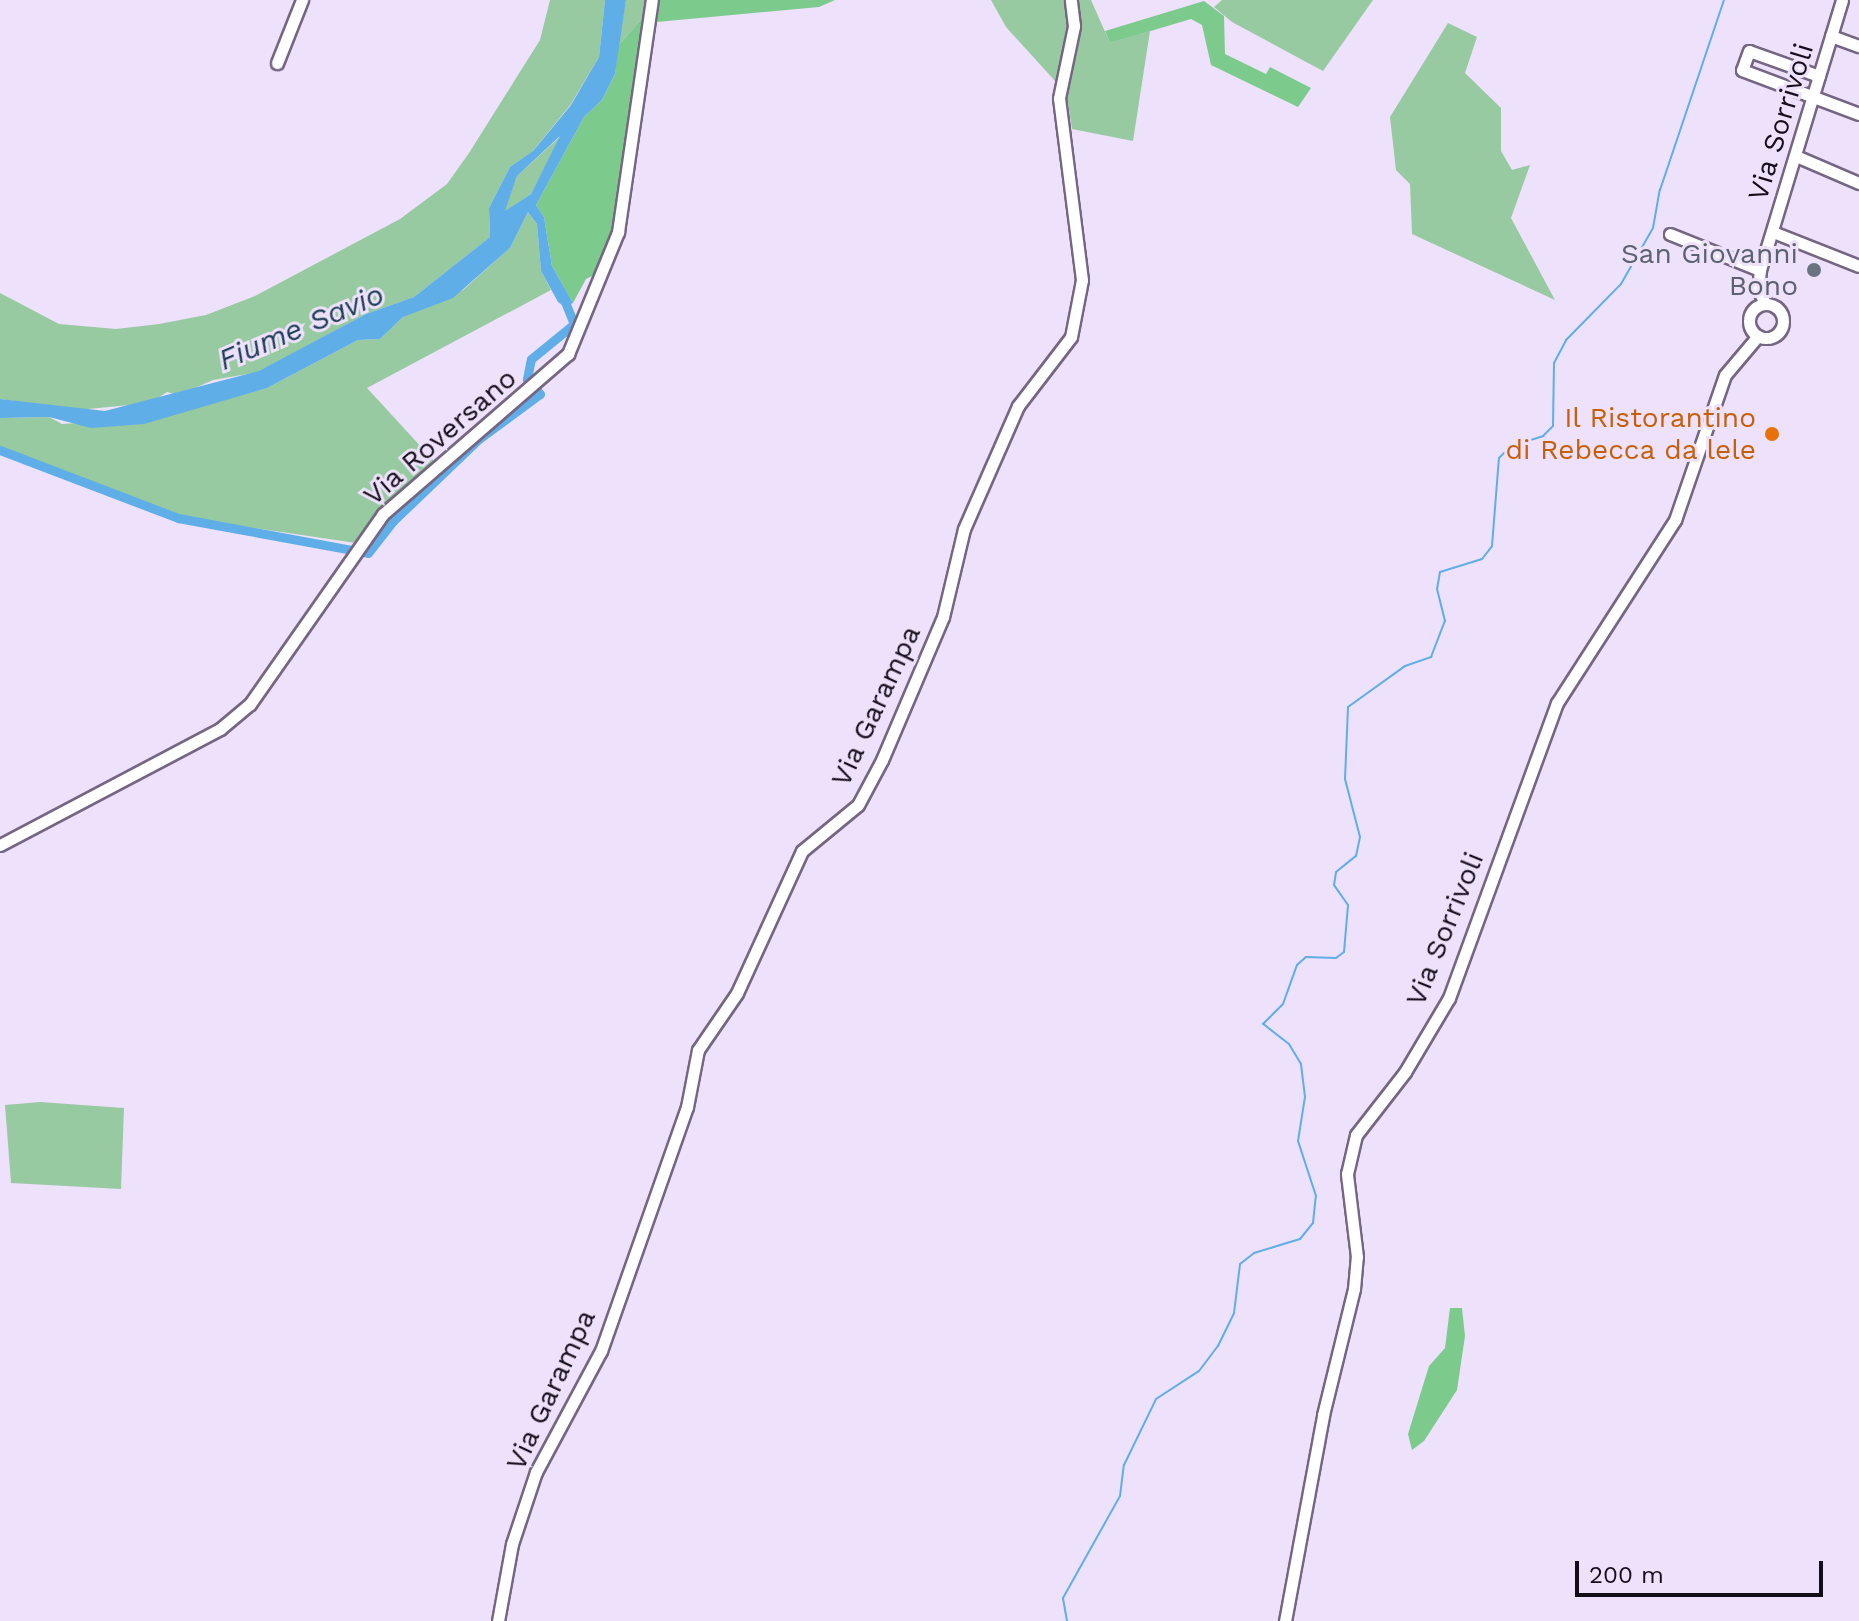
<!DOCTYPE html>
<html>
<head>
<meta charset="utf-8">
<style>
	body { margin:0 }
	#map { position:relative; width:1859px; height:1621px; overflow:hidden; background:#eee1fb; font-family:"Work Sans",sans-serif }
	div>[style] { position:absolute }
	[style*='--x'] { left:calc(var(--x)*1px); top:calc(var(--y)*1px); width:calc(var(--w)*1px); rotate:calc(var(--a)*1deg) }
	.green>* { inset:0; background:#97caa0 }
	.forest>* { inset:0; background:#7dca8d }
	.water>* { inset:0; background:#5faee8 }
	.stream>* { height:2px; margin:-1px; padding:0 1px; transform-origin:1px; border-radius:1px; background:#5faee8 }
	.canal>* { height:9px; margin:-4.5px; padding:0 4.5px; transform-origin:4.5px; border-radius:4.5px; background:#5faee8 }
	.roads { filter:drop-shadow(2px 0 #756682) drop-shadow(-2px 0 #756682) drop-shadow(0 2px #756682) drop-shadow(0 -2px #756682) }
	.minor>* { height:11px; margin:-5.5px; padding:0 5.5px; transform-origin:5.5px; border-radius:5.5px; background:#fff }
	.minor>.ring { margin:-5.5px; padding:0; box-sizing:content-box; background:none; border:11px solid #fff; border-radius:50% }
	.dots>* { width:22px; height:22px; translate:-50% -50%; box-sizing:border-box; border:4px solid #eee1fb; border-radius:50% }
	span { translate:-50% -50%; white-space:nowrap; text-align:center; line-height:1.15; -webkit-text-stroke:6px #eee1fb; paint-order:stroke }
	.street-label { font-size:28px; color:#140e19 }
	.worship-label { font-size:28px; color:#5b616d }
	.right { translate:-100% -50%; text-align:right }
	.food-label { font-size:28px; color:#c56008 }
	.water-label { font-size:30px; color:#1d3e57; font-style:italic }
	.scale { position:absolute; left:1575px; top:1561px; width:248px; height:36px; box-sizing:border-box; border:4px solid #140e19; border-top:0; padding-left:10px; font-size:24px; line-height:28px; white-space:nowrap; color:#140e19; -webkit-text-stroke:6px #eee1fb; paint-order:stroke }
</style>
</head>
<body>
<div id="map">
	<div class="green">
		<div style="clip-path:polygon(550px 0,605px 0,599px 57px,571px 104px,532px 152px,510px 167px,489px 208px,490px 237px,414px 297px,366px 314px,259px 372px,213px 380px,179px 395px,167px 392px,150px 403px,78px 410px,0 399px,0 293px,59px 324px,116px 329px,159px 324px,206px 315px,255px 296px,400px 219px,447px 184px,469px 153px,540px 40px)"></div>
		<div style="clip-path:polygon(626px 0,650px 0,648px 22px,640px 21px,618px 46px)"></div>
		<div style="clip-path:polygon(991px 0,1066px 0,1069px 27px,1056px 82px,1006px 27px)"></div>
		<div style="clip-path:polygon(1075px 0,1091px 0,1110px 43px,1150px 31px,1133px 141px,1072px 129px,1065px 85px,1073px 60px)"></div>
		<div style="clip-path:polygon(1222px 0,1373px 0,1323px 71px,1232px 22px,1214px 7px)"></div>
		<div style="clip-path:polygon(1448px 23px,1477px 37px,1465px 73px,1501px 108px,1501px 151px,1512px 170px,1530px 165px,1511px 218px,1555px 300px,1412px 234px,1410px 184px,1396px 170px,1390px 117px)"></div>
		<div style="clip-path:polygon(562px 135px,531px 194px,504px 212px,517px 176px)"></div>
		<div style="clip-path:polygon(528px 212px,537px 224px,541px 271px,551px 290px,367px 388px,435px 462px,356px 543px,178px 517px,0 446px,0 418px,49px 417px,62px 424px,156px 418px,267px 388px,358px 340px,380px 339px,403px 317px,463px 290px,510px 248px)"></div>
		<div style="clip-path:polygon(40px 1102px,124px 1108px,121px 1189px,11px 1183px,5px 1105px)"></div>
	</div>
	<div class="forest">
		<div style="clip-path:polygon(660px 0,835px 0,819px 7px,657px 22px)"></div>
		<div style="clip-path:polygon(1204px 1px,1224px 16px,1225px 54px,1266px 74px,1270px 67px,1311px 88px,1298px 107px,1211px 65px,1202px 25px,1191px 19px,1110px 43px,1105px 31px)"></div>
		<div style="clip-path:polygon(640px 21px,648px 22px,621px 209px,598px 273px,586px 279px,573px 303px,552px 266px,544px 217px,536px 205px,584px 117px,602px 100px,615px 74px,618px 46px)"></div>
		<div style="clip-path:polygon(1450px 1308px,1462px 1308px,1465px 1336px,1457px 1390px,1424px 1441px,1412px 1450px,1408px 1434px,1429px 1366px,1445px 1348px)"></div>
	</div>
	<div class="water">
		<div style="clip-path:polygon(evenodd,605px 0,626px 0,615px 74px,602px 100px,584px 117px,536px 205px,544px 217px,552px 266px,573px 303px,565px 307px,558px 302px,541px 271px,537px 224px,528px 212px,510px 248px,453px 298px,403px 317px,380px 339px,358px 340px,267px 388px,144px 424px,91px 428px,49px 417px,0 418px,0 399px,105px 411px,259px 371px,366px 314px,414px 297px,490px 237px,489px 208px,510px 167px,533px 151px,571px 105px,599px 57px,605px 0,560px 136px,531px 194px,505px 211px,517px 176px,560px 136px)"></div>
	</div>
	<div class="stream">
		<div style="--x:1067;--y:1621;--w:23;--a:-100"></div>
		<div style="--x:1063;--y:1598;--w:117;--a:-60.8"></div>
		<div style="--x:1120;--y:1496;--w:31;--a:-83"></div>
		<div style="--x:1124;--y:1465;--w:73;--a:-64.1"></div>
		<div style="--x:1156;--y:1399;--w:51;--a:-33.1"></div>
		<div style="--x:1199;--y:1371;--w:31;--a:-53"></div>
		<div style="--x:1218;--y:1346;--w:37;--a:-64"></div>
		<div style="--x:1234;--y:1313;--w:49;--a:-83"></div>
		<div style="--x:1240;--y:1264;--w:18;--a:-38"></div>
		<div style="--x:1254;--y:1253;--w:48;--a:-16.9"></div>
		<div style="--x:1300;--y:1239;--w:21;--a:-51"></div>
		<div style="--x:1313;--y:1223;--w:27;--a:-84"></div>
		<div style="--x:1316;--y:1196;--w:58;--a:-108.1"></div>
		<div style="--x:1298;--y:1141;--w:45;--a:-81"></div>
		<div style="--x:1305;--y:1097;--w:33;--a:-97"></div>
		<div style="--x:1301;--y:1064;--w:23;--a:-121"></div>
		<div style="--x:1289;--y:1044;--w:33;--a:-142"></div>
		<div style="--x:1263;--y:1024;--w:28;--a:-45"></div>
		<div style="--x:1283;--y:1004;--w:41;--a:-70.3"></div>
		<div style="--x:1297;--y:965;--w:12;--a:-42"></div>
		<div style="--x:1306;--y:957;--w:30;--a:2"></div>
		<div style="--x:1336;--y:958;--w:10;--a:-37"></div>
		<div style="--x:1344;--y:952;--w:47;--a:-85.1"></div>
		<div style="--x:1348;--y:905;--w:24;--a:-125"></div>
		<div style="--x:1334;--y:885;--w:13;--a:-81"></div>
		<div style="--x:1336;--y:872;--w:26;--a:-39"></div>
		<div style="--x:1356;--y:856;--w:19;--a:-78"></div>
		<div style="--x:1360;--y:837;--w:60;--a:-104.5"></div>
		<div style="--x:1345;--y:779;--w:72;--a:-87.6"></div>
		<div style="--x:1348;--y:707;--w:70;--a:-35.7"></div>
		<div style="--x:1405;--y:666;--w:28;--a:-19"></div>
		<div style="--x:1431;--y:657;--w:39;--a:-69"></div>
		<div style="--x:1445;--y:621;--w:33;--a:-104"></div>
		<div style="--x:1437;--y:589;--w:17;--a:-80"></div>
		<div style="--x:1440;--y:572;--w:44;--a:-17.2"></div>
		<div style="--x:1482;--y:559;--w:16;--a:-52"></div>
		<div style="--x:1492;--y:546;--w:88;--a:-85.5"></div>
		<div style="--x:1499;--y:458;--w:17;--a:-45"></div>
		<div style="--x:1511;--y:446;--w:34;--a:-17"></div>
		<div style="--x:1543;--y:436;--w:14;--a:-45"></div>
		<div style="--x:1553;--y:426;--w:63;--a:-89.1"></div>
		<div style="--x:1554;--y:363;--w:26;--a:-62"></div>
		<div style="--x:1566;--y:340;--w:78;--a:-45.5"></div>
		<div style="--x:1621;--y:284;--w:64;--a:-60.3"></div>
		<div style="--x:1653;--y:228;--w:39;--a:-80"></div>
		<div style="--x:1660;--y:190;--w:200;--a:-71.4"></div>
	</div>
	<div class="canal">
		<div style="--x:0;--y:450;--w:191;--a:20.9"></div>
		<div style="--x:178;--y:518;--w:193;--a:10.4"></div>
		<div style="--x:368;--y:553;--w:41;--a:-52"></div>
		<div style="--x:393;--y:521;--w:120;--a:-43.7"></div>
		<div style="--x:480;--y:438;--w:74;--a:-36.3"></div>
		<div style="--x:540;--y:394;--w:20;--a:-131"></div>
		<div style="--x:527;--y:379;--w:20;--a:-79"></div>
		<div style="--x:531;--y:359;--w:55;--a:-39.1"></div>
		<div style="--x:574;--y:324;--w:29;--a:-112"></div>
	</div>
	<div class="roads">
		<div class="minor">
			<div style="--x:1831;--y:36;--w:30;--a:20"></div>
			<div style="--x:277;--y:63;--w:68;--a:-68.4"></div>
			<div style="--x:1819;--y:76;--w:74;--a:-160.3"></div>
			<div style="--x:1749;--y:51;--w:20;--a:110"></div>
			<div style="--x:1742;--y:70;--w:125;--a:20.6"></div>
			<div style="--x:1796;--y:156;--w:69;--a:23.2"></div>
			<div style="--x:1773;--y:232;--w:92;--a:21.6"></div>
			<div style="--x:1670;--y:234;--w:97;--a:21.8"></div>
			<div style="--x:1765;--y:303;--w:16;--a:-117"></div>
			<div style="--x:1758;--y:289;--w:19;--a:-84"></div>
			<div style="--x:1760;--y:270;--w:282;--a:-73.1"></div>
			<div class="ring" style="left:1749px;top:304px;width:23px;height:23px"></div>
			<div style="--x:0;--y:845;--w:249;--a:-27.8"></div>
			<div style="--x:220;--y:729;--w:39;--a:-40"></div>
			<div style="--x:250;--y:704;--w:232;--a:-55"></div>
			<div style="--x:383;--y:514;--w:245;--a:-40.9"></div>
			<div style="--x:568;--y:354;--w:132;--a:-67.7"></div>
			<div style="--x:618;--y:232;--w:234;--a:-81.7"></div>
			<div style="--x:498;--y:1621;--w:78;--a:-79.7"></div>
			<div style="--x:512;--y:1544;--w:76;--a:-71.6"></div>
			<div style="--x:536;--y:1472;--w:137;--a:-61.8"></div>
			<div style="--x:601;--y:1351;--w:259;--a:-70.6"></div>
			<div style="--x:687;--y:1107;--w:58;--a:-79.1"></div>
			<div style="--x:698;--y:1050;--w:69;--a:-55.6"></div>
			<div style="--x:737;--y:993;--w:156;--a:-65.4"></div>
			<div style="--x:802;--y:851;--w:72;--a:-39.4"></div>
			<div style="--x:858;--y:805;--w:51;--a:-61.9"></div>
			<div style="--x:882;--y:760;--w:155;--a:-66.9"></div>
			<div style="--x:943;--y:617;--w:90;--a:-76.6"></div>
			<div style="--x:964;--y:529;--w:134;--a:-66.3"></div>
			<div style="--x:1018;--y:406;--w:87;--a:-52.5"></div>
			<div style="--x:1071;--y:337;--w:58;--a:-79.1"></div>
			<div style="--x:1082;--y:280;--w:183;--a:-97.2"></div>
			<div style="--x:1059;--y:98;--w:74;--a:-78.2"></div>
			<div style="--x:1074;--y:26;--w:26;--a:-97"></div>
			<div style="--x:1285;--y:1621;--w:209;--a:-79.5"></div>
			<div style="--x:1323;--y:1415;--w:130;--a:-76.2"></div>
			<div style="--x:1354;--y:1289;--w:32;--a:-85"></div>
			<div style="--x:1357;--y:1257;--w:84;--a:-96.9"></div>
			<div style="--x:1347;--y:1174;--w:40;--a:-77"></div>
			<div style="--x:1356;--y:1135;--w:80;--a:-52.1"></div>
			<div style="--x:1405;--y:1072;--w:86;--a:-59.3"></div>
			<div style="--x:1449;--y:998;--w:314;--a:-69.9"></div>
			<div style="--x:1557;--y:703;--w:218;--a:-57.2"></div>
			<div style="--x:1675;--y:520;--w:153;--a:-71"></div>
			<div style="--x:1725;--y:375;--w:51;--a:-49.8"></div>
		</div>
	</div>
	<div class="dots">
		<div style="left:1814px;top:270px;background:#6b7280"></div>
		<div style="left:1772px;top:434px;background:#e8710a"></div>
	</div>
	<div class="street-label">
		<span style="left:1781px;top:122px;rotate:-73deg">Via Sorrivoli</span>
		<span style="left:440px;top:437px;rotate:-41deg">Via Roversano</span>
		<span style="left:876px;top:706px;rotate:-65deg">Via Garampa</span>
		<span style="left:1445px;top:929px;rotate:-68deg">Via Sorrivoli</span>
		<span style="left:551px;top:1390px;rotate:-65deg">Via Garampa</span>
	</div>
	<div class="worship-label">
		<span class="right" style="left:1798px;top:270px">San Giovanni<br>Bono</span>
	</div>
	<div class="food-label">
		<span class="right" style="left:1756px;top:434px">Il Ristorantino<br>di Rebecca da lele</span>
	</div>
	<div class="water-label">
		<span style="left:301px;top:327px;rotate:-23deg">Fiume Savio</span>
	</div>
	<div class="scale">200 m</div>
</div>
</body>
</html>
